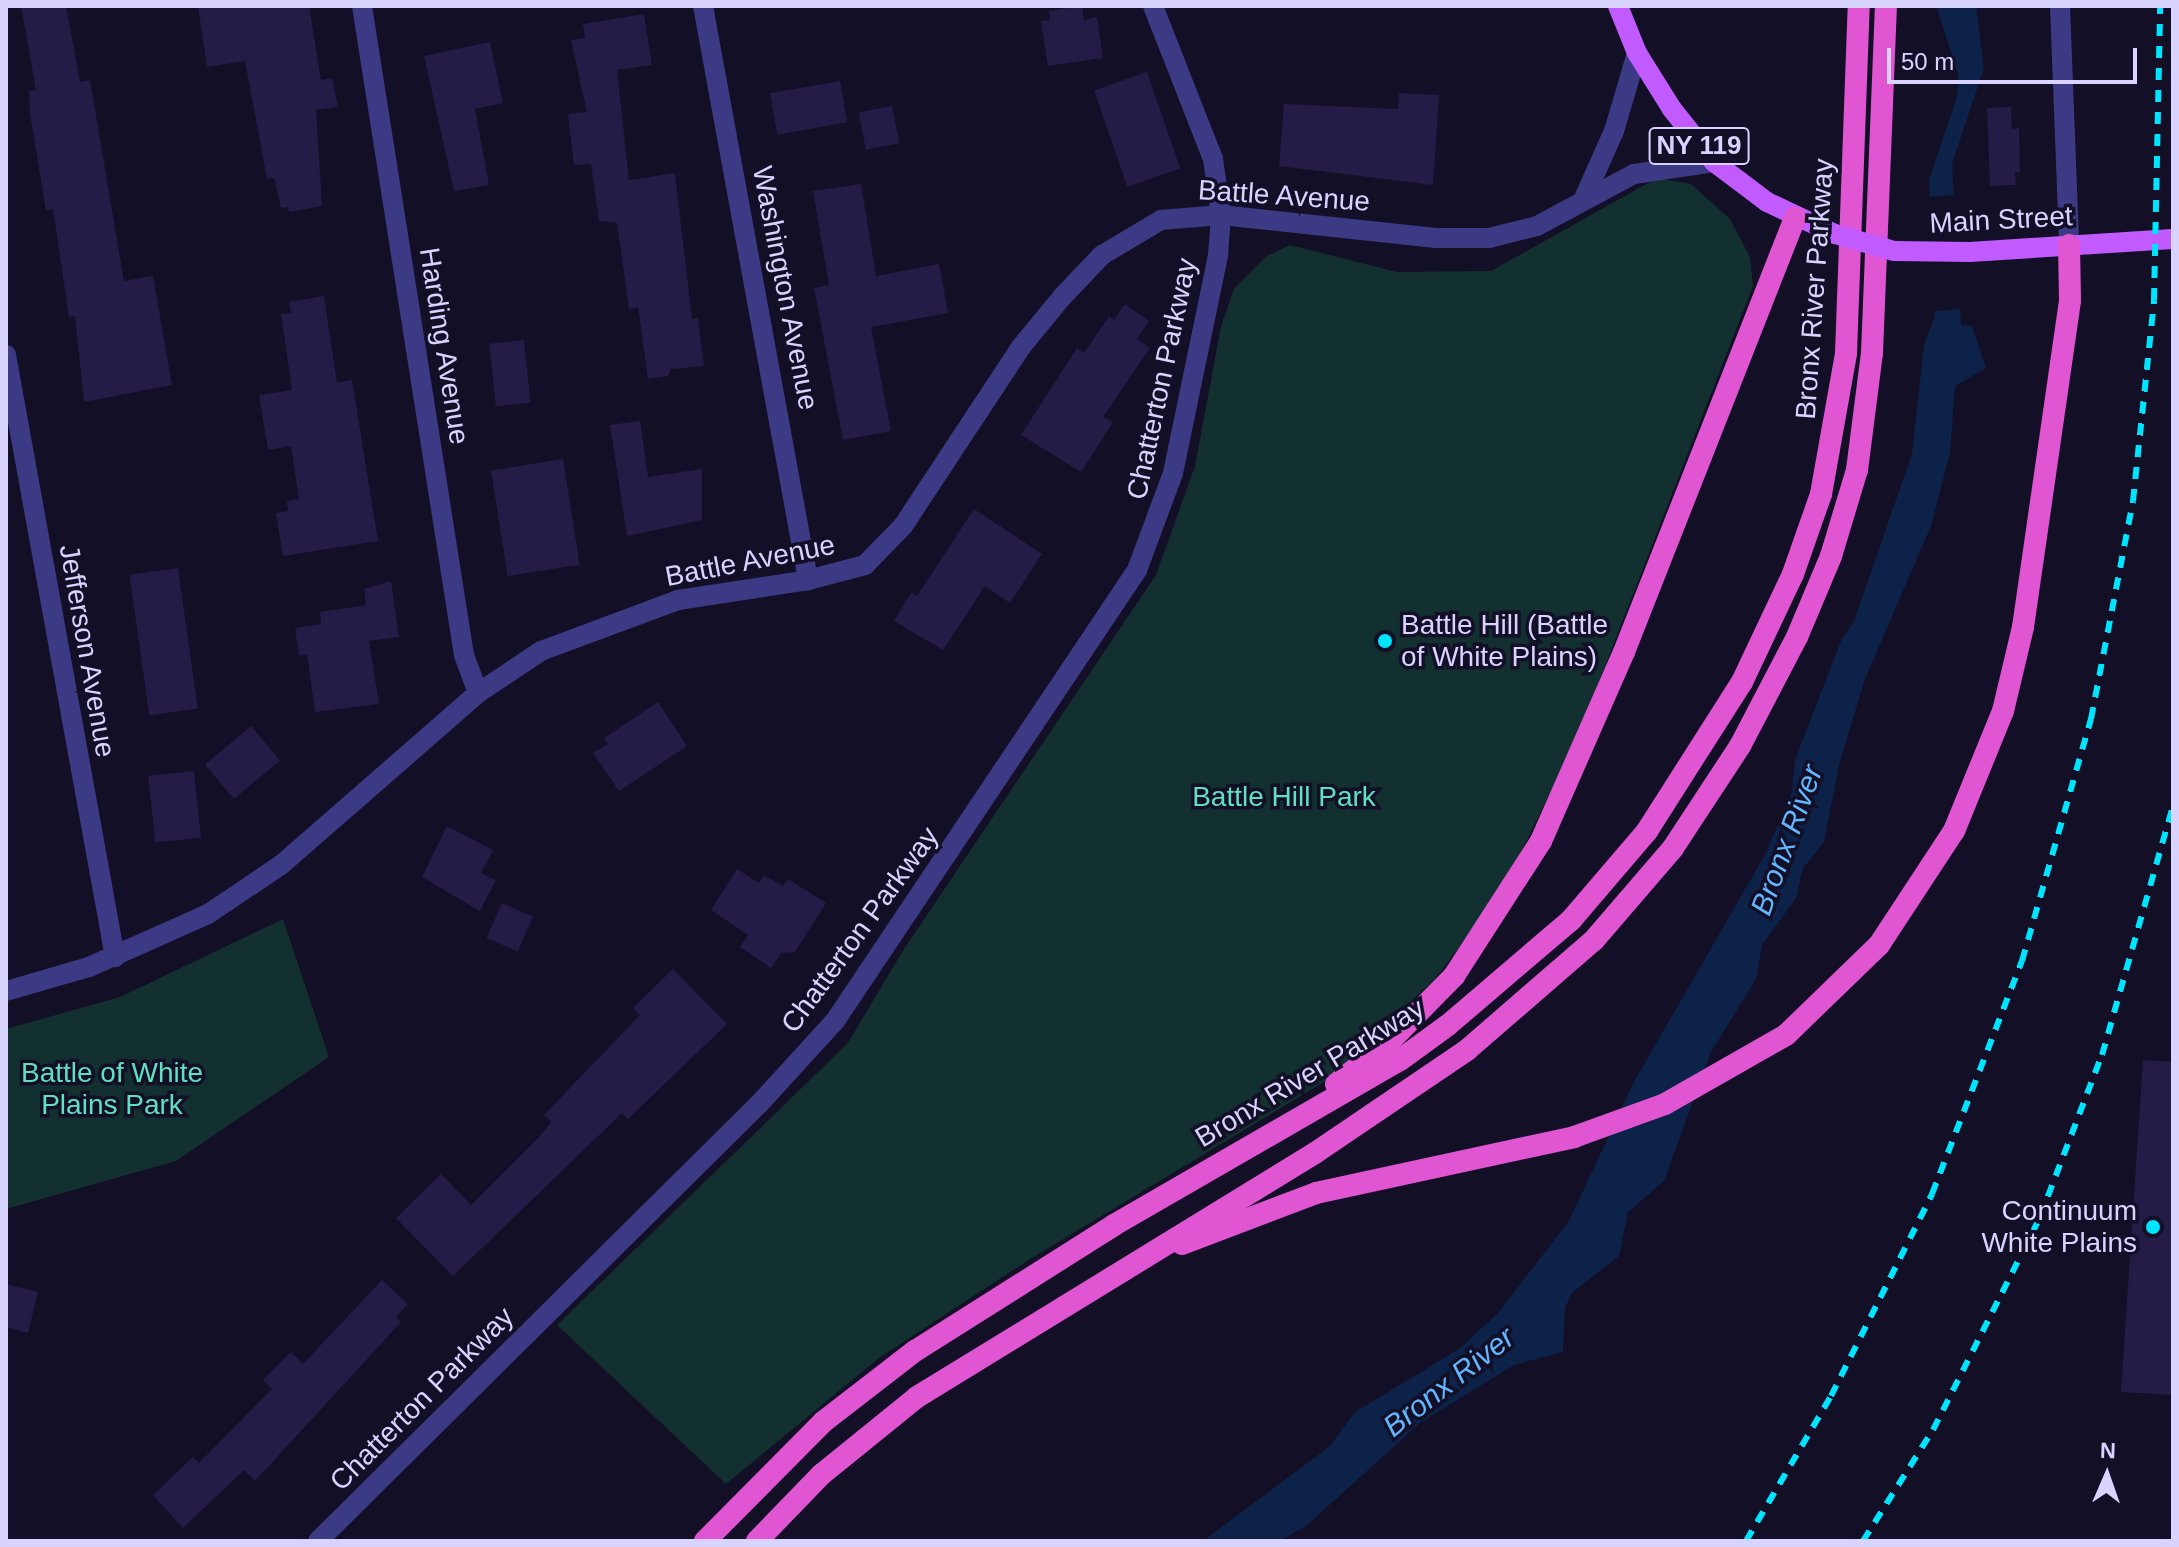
<!DOCTYPE html>
<html>
<head>
<meta charset="utf-8">
<style>
	body { margin:0 }
	#map { position:relative; width:2179px; height:1547px; overflow:hidden; background:#130f26; font-family:Helvetica,sans-serif }
	div>[style] { position:absolute }
	[style*='--x'] { left:calc(var(--x)*1px); top:calc(var(--y)*1px); width:calc(var(--w)*1px); rotate:calc(var(--a)*1deg) }
	.green>* { inset:0; background:#12302f }
	.water>* { inset:0; background:#0c2248 }
	.pier>* { inset:0; background:#130f26; transform-origin:0 0 }
	.building>* { inset:0; background:#241b47; transform-origin:0 0 }
	.minor>* { height:20px; margin:-10px; padding:0 10px; transform-origin:10px; border-radius:10px; background:#3d3a85 }
	.tertiary>* { height:20px; margin:-10px; padding:0 10px; transform-origin:10px; border-radius:10px; background:#3d3a85 }
	.primary>* { height:20px; margin:-10px; padding:0 10px; transform-origin:10px; border-radius:10px; background:#c25bff }
	.trunk>* { height:22px; margin:-11px; padding:0 11px; transform-origin:11px; border-radius:11px; background:#e055d1 }
	.rail>* { height:6px; margin-top:-3px; transform-origin:0; background:repeating-linear-gradient(90deg,#00e5ff 0 12px,transparent 0 22px) }
	.primary-bridge>* { height:20px; margin:-10px; padding:0 10px; transform-origin:10px; border-radius:10px; background:#c25bff }
	.dots>* { width:22px; height:22px; translate:-50% -50%; box-sizing:border-box; border:4px solid #130f26; border-radius:50% }
	span { translate:-50% -50%; white-space:nowrap; text-align:center; line-height:1.15; -webkit-text-stroke:7px #130f26; paint-order:stroke }
	.shield-label span { padding:2px 6px; background:#130f26; border:2px solid; border-radius:6px; -webkit-text-stroke-width:0 }
	.shield-label { font-size:26px; color:#d9d4ff; font-weight:700 }
	.street-label { font-size:28px; color:#d9d4ff }
	.poi-label { font-size:28px; color:#d9d4ff }
	.left { translate:0 -50%; text-align:left }
	.right { translate:-100% -50%; text-align:right }
	.park-label { font-size:28px; color:#5fe0c0 }
	.water-label { font-size:30px; color:#62b6ff; font-style:italic }
	.frame { position:absolute; inset:0; border:8px solid #d9d4ff; pointer-events:none }
	.north { position:absolute; left:2067px; top:1435px; width:80px; height:80px; -webkit-text-stroke:6px #130f26; paint-order:stroke; rotate:2deg; font-size:22px; font-weight:700; line-height:32px; text-align:center; color:#d9d4ff }
	.north::after { content:''; display:block; margin:auto; width:28px; height:36px; background:#d9d4ff; clip-path:polygon(50% 0,100% 100%,50% 72%,0 100%) }
	.scale { position:absolute; left:1887px; top:48px; width:250px; height:36px; box-sizing:border-box; border:4px solid #d9d4ff; border-top:0; padding-left:10px; font-size:24px; line-height:28px; white-space:nowrap; color:#d9d4ff; -webkit-text-stroke:6px #130f26; paint-order:stroke }
</style>
</head>
<body>
<div id="map">
	<div class="green">
		<div style="clip-path:polygon(1657px 178px,1691px 184px,1730px 219px,1750px 257px,1753px 286px,1577px 738px,1521px 852px,1477px 923px,1435px 979px,1327px 1080px,1027px 1261px,879px 1358px,726px 1484px,557px 1325px,848px 1043px,902px 952px,1156px 575px,1195px 466px,1221px 326px,1234px 289px,1267px 256px,1290px 245px,1397px 272px,1491px 271px)"></div>
		<div style="clip-path:polygon(283px 919px,329px 1057px,176px 1161px,6px 1209px,6px 1029px,120px 997px)"></div>
	</div>
	<div class="water">
		<div style="clip-path:polygon(1936px 6px,1976px 6px,1984px 68px,1952px 164px,1961px 325px,1972px 326px,1986px 368px,1955px 386px,1950px 453px,1931px 526px,1865px 679px,1840px 761px,1824px 842px,1803px 868px,1796px 898px,1762px 945px,1756px 979px,1711px 1052px,1664px 1181px,1628px 1212px,1619px 1256px,1573px 1292px,1565px 1307px,1563px 1352px,1514px 1365px,1420px 1423px,1306px 1526px,1280px 1541px,1203px 1541px,1329px 1447px,1355px 1412px,1459px 1349px,1498px 1313px,1569px 1221px,1635px 1080px,1766px 853px,1792px 792px,1795px 760px,1841px 641px,1854px 621px,1912px 454px,1924px 345px,1935px 316px,1929px 180px,1957px 97px,1958px 74px)"></div>
	</div>
	<div class="pier">
		<div style="left:1957px;top:195px;width:114px;height:31px;rotate:86deg"></div>
	</div>
	<div class="building">
		<div style="clip-path:polygon(21px 6px,66px 6px,80px 82px,90px 80px,124px 281px,153px 276px,172px 385px,84px 402px,75px 316px,69px 317px,53px 209px,46px 211px,30px 114px,29px 91px,36px 90px)"></div>
		<div style="clip-path:polygon(198px 6px,309px 6px,321px 80px,332px 78px,338px 107px,316px 110px,322px 206px,289px 212px,288px 207px,281px 208px,274px 178px,267px 179px,245px 61px,207px 67px)"></div>
		<div style="clip-path:polygon(1082px 6px,1084px 20px,1097px 17px,1103px 58px,1048px 66px,1041px 21px,1050px 20px,1049px 11px)"></div>
		<div style="clip-path:polygon(644px 14px,652px 65px,617px 70px,629px 180px,675px 173px,692px 319px,698px 318px,704px 366px,671px 369px,668px 376px,648px 379px,638px 307px,629px 309px,617px 223px,599px 221px,591px 164px,574px 165px,568px 114px,587px 112px,571px 40px,585px 38px,583px 24px)"></div>
		<div style="clip-path:polygon(490px 42px,503px 103px,475px 109px,489px 185px,454px 191px,424px 56px)"></div>
		<div style="left:1147px;top:72px;width:102px;height:56px;rotate:71deg"></div>
		<div style="left:840px;top:81px;width:42px;height:71px;rotate:80deg"></div>
		<div style="clip-path:polygon(1399px 93px,1439px 95px,1433px 185px,1279px 166px,1284px 104px,1398px 109px)"></div>
		<div style="left:892px;top:106px;width:38px;height:34px;rotate:79deg"></div>
		<div style="clip-path:polygon(2011px 107px,2012px 129px,2019px 128px,2020px 172px,2015px 172px,2016px 185px,1990px 186px,1987px 108px)"></div>
		<div style="clip-path:polygon(861px 184px,876px 276px,939px 264px,948px 313px,871px 327px,891px 431px,843px 440px,814px 288px,829px 285px,813px 191px)"></div>
		<div style="clip-path:polygon(324px 296px,337px 383px,352px 380px,378px 541px,283px 556px,276px 513px,288px 511px,287px 501px,299px 499px,291px 446px,268px 450px,259px 395px,292px 390px,281px 314px,291px 313px,289px 302px)"></div>
		<div style="clip-path:polygon(1125px 304px,1149px 321px,1137px 339px,1150px 348px,1103px 417px,1113px 422px,1081px 472px,1021px 435px,1077px 348px,1084px 353px,1109px 316px,1114px 320px)"></div>
		<div style="left:524px;top:340px;width:63px;height:35px;rotate:84deg"></div>
		<div style="clip-path:polygon(640px 421px,648px 477px,702px 469px,702px 520px,627px 536px,610px 425px)"></div>
		<div style="left:563px;top:459px;width:107px;height:73px;rotate:81deg"></div>
		<div style="clip-path:polygon(974px 509px,1042px 554px,1010px 603px,985px 586px,943px 650px,894px 621px,911px 593px,917px 596px)"></div>
		<div style="left:178px;top:568px;width:142px;height:49px;rotate:82deg"></div>
		<div style="clip-path:polygon(391px 581px,399px 637px,369px 641px,379px 704px,315px 712px,307px 654px,299px 656px,295px 628px,321px 624px,320px 612px,366px 605px,364px 589px)"></div>
		<div style="clip-path:polygon(658px 702px,687px 746px,619px 791px,593px 753px,608px 744px,604px 738px)"></div>
		<div style="left:251px;top:726px;width:45px;height:60px;rotate:50deg"></div>
		<div style="left:194px;top:771px;width:67px;height:46px;rotate:84deg"></div>
		<div style="clip-path:polygon(447px 826px,493px 850px,481px 873px,496px 880px,480px 911px,422px 877px)"></div>
		<div style="clip-path:polygon(737px 869px,759px 883px,764px 875px,783px 886px,788px 879px,826px 903px,795px 952px,781px 953px,771px 968px,740px 947px,748px 935px,711px 910px)"></div>
		<div style="left:502px;top:903px;width:34px;height:38px;rotate:24deg"></div>
		<div style="clip-path:polygon(673px 969px,727px 1024px,628px 1119px,622px 1113px,453px 1276px,396px 1218px,441px 1174px,471px 1205px,541px 1135px,551px 1122px,544px 1115px,640px 1015px,633px 1008px)"></div>
		<div style="clip-path:polygon(2143px 1060px,2173px 1062px,2173px 1395px,2121px 1392px)"></div>
		<div style="clip-path:polygon(382px 1280px,408px 1304px,396px 1317px,401px 1322px,255px 1481px,244px 1470px,183px 1528px,153px 1495px,193px 1457px,199px 1463px,272px 1389px,263px 1380px,291px 1352px,303px 1364px)"></div>
		<div style="clip-path:polygon(6px 1284px,38px 1292px,28px 1333px,6px 1327px)"></div>
	</div>
	<div class="minor">
		<div style="--x:362;--y:6;--w:657;--a:81.07"></div>
		<div style="--x:464;--y:655;--w:40;--a:69.8"></div>
		<div style="--x:703;--y:6;--w:584;--a:79.63"></div>
		<div style="--x:6;--y:355;--w:612;--a:79.74"></div>
		<div style="--x:318;--y:1541;--w:622;--a:-44.74"></div>
		<div style="--x:760;--y:1103;--w:111;--a:-47.6"></div>
		<div style="--x:835;--y:1021;--w:543;--a:-56.19"></div>
		<div style="--x:1137;--y:570;--w:103;--a:-69.6"></div>
		<div style="--x:1173;--y:473;--w:223;--a:-78.3"></div>
		<div style="--x:1218;--y:255;--w:40;--a:-85.7"></div>
		<div style="--x:1221;--y:215;--w:57;--a:-98.1"></div>
		<div style="--x:1213;--y:159;--w:164;--a:-111.4"></div>
	</div>
	<div class="tertiary">
		<div style="--x:2060;--y:6;--w:239;--a:87.8"></div>
		<div style="--x:1585;--y:196;--w:71;--a:-66"></div>
		<div style="--x:1614;--y:131;--w:81;--a:-73.6"></div>
		<div style="--x:6;--y:991;--w:86;--a:-16.1"></div>
		<div style="--x:89;--y:967;--w:130;--a:-24"></div>
		<div style="--x:208;--y:914;--w:88;--a:-33.9"></div>
		<div style="--x:281;--y:865;--w:262;--a:-41.1"></div>
		<div style="--x:478;--y:693;--w:76;--a:-33.7"></div>
		<div style="--x:541;--y:651;--w:146;--a:-20.4"></div>
		<div style="--x:678;--y:600;--w:132;--a:-8.7"></div>
		<div style="--x:808;--y:580;--w:59;--a:-14.7"></div>
		<div style="--x:865;--y:565;--w:54;--a:-45.7"></div>
		<div style="--x:903;--y:526;--w:214;--a:-56.6"></div>
		<div style="--x:1021;--y:347;--w:65;--a:-50.6"></div>
		<div style="--x:1062;--y:297;--w:58;--a:-46.4"></div>
		<div style="--x:1102;--y:255;--w:69;--a:-30.7"></div>
		<div style="--x:1161;--y:220;--w:60;--a:-4.8"></div>
		<div style="--x:1221;--y:215;--w:216;--a:6.1"></div>
		<div style="--x:1436;--y:238;--w:53;--a:0"></div>
		<div style="--x:1489;--y:238;--w:49;--a:-14"></div>
		<div style="--x:1537;--y:226;--w:110;--a:-28.2"></div>
		<div style="--x:1634;--y:174;--w:81;--a:-8.5"></div>
	</div>
	<div class="primary">
		<div style="--x:1618;--y:6;--w:51;--a:68"></div>
		<div style="--x:1637;--y:53;--w:66;--a:58"></div>
		<div style="--x:1672;--y:109;--w:68;--a:51.6"></div>
		<div style="--x:1714;--y:162;--w:66;--a:37"></div>
		<div style="--x:1767;--y:202;--w:75;--a:25.2"></div>
		<div style="--x:1970;--y:252;--w:203;--a:-3.7"></div>
	</div>
	<div class="trunk">
		<div style="--x:1336;--y:1084;--w:68;--a:-38.4"></div>
		<div style="--x:1389;--y:1042;--w:93;--a:-45.4"></div>
		<div style="--x:1454;--y:976;--w:161;--a:-57.2"></div>
		<div style="--x:1541;--y:841;--w:206;--a:-66.3"></div>
		<div style="--x:1624;--y:652;--w:467;--a:-68.5"></div>
		<div style="--x:1182;--y:1244;--w:143;--a:-20.8"></div>
		<div style="--x:1316;--y:1193;--w:264;--a:-12.2"></div>
		<div style="--x:1574;--y:1137;--w:97;--a:-19.9"></div>
		<div style="--x:1665;--y:1104;--w:139;--a:-29.7"></div>
		<div style="--x:1786;--y:1035;--w:129;--a:-44.1"></div>
		<div style="--x:1879;--y:945;--w:136;--a:-56.7"></div>
		<div style="--x:1954;--y:831;--w:130;--a:-67.8"></div>
		<div style="--x:2003;--y:711;--w:86;--a:-76.6"></div>
		<div style="--x:2023;--y:627;--w:330;--a:-81.8"></div>
		<div style="--x:2070;--y:300;--w:55;--a:-91"></div>
		<div style="--x:705;--y:1541;--w:168;--a:-45.2"></div>
		<div style="--x:823;--y:1422;--w:116;--a:-37.7"></div>
		<div style="--x:915;--y:1351;--w:236;--a:-32.3"></div>
		<div style="--x:1114;--y:1225;--w:330;--a:-30"></div>
		<div style="--x:1400;--y:1060;--w:59;--a:-36.1"></div>
		<div style="--x:1448;--y:1025;--w:162;--a:-40.5"></div>
		<div style="--x:1571;--y:920;--w:117;--a:-49.5"></div>
		<div style="--x:1647;--y:831;--w:177;--a:-57.5"></div>
		<div style="--x:1742;--y:682;--w:119;--a:-64.7"></div>
		<div style="--x:1793;--y:574;--w:85;--a:-70.7"></div>
		<div style="--x:1821;--y:494;--w:143;--a:-79.9"></div>
		<div style="--x:1846;--y:353;--w:347;--a:-87.9"></div>
		<div style="--x:757;--y:1541;--w:93;--a:-45.9"></div>
		<div style="--x:822;--y:1474;--w:122;--a:-39"></div>
		<div style="--x:917;--y:1397;--w:467;--a:-31.5"></div>
		<div style="--x:1315;--y:1153;--w:184;--a:-34.1"></div>
		<div style="--x:1467;--y:1050;--w:168;--a:-40.9"></div>
		<div style="--x:1594;--y:940;--w:121;--a:-49.3"></div>
		<div style="--x:1673;--y:848;--w:122;--a:-56.7"></div>
		<div style="--x:1740;--y:746;--w:123;--a:-62.4"></div>
		<div style="--x:1797;--y:637;--w:88;--a:-67.2"></div>
		<div style="--x:1831;--y:556;--w:90;--a:-73.2"></div>
		<div style="--x:1857;--y:470;--w:118;--a:-82.7"></div>
		<div style="--x:1872;--y:353;--w:347;--a:-87.7"></div>
	</div>
	<div class="rail">
		<div style="--x:1746;--y:1541;--w:168;--a:-59.6"></div>
		<div style="--x:1831;--y:1396;--w:226;--a:-63.4"></div>
		<div style="--x:1932;--y:1194;--w:250;--a:-68.9"></div>
		<div style="--x:2022;--y:961;--w:252;--a:-74.1"></div>
		<div style="--x:2091;--y:719;--w:222;--a:-79.1"></div>
		<div style="--x:2133;--y:501;--w:202;--a:-84"></div>
		<div style="--x:2154;--y:300;--w:294;--a:-88.8"></div>
		<div style="--x:1863;--y:1541;--w:131;--a:-57.8"></div>
		<div style="--x:1933;--y:1430;--w:238;--a:-63.3"></div>
		<div style="--x:2040;--y:1217;--w:173;--a:-69.1"></div>
		<div style="--x:2102;--y:1055;--w:260;--a:-74.1"></div>
	</div>
	<div class="primary-bridge">
		<div style="--x:1835;--y:234;--w:61;--a:16.1"></div>
		<div style="--x:1894;--y:251;--w:76;--a:0.8"></div>
	</div>
	<div class="dots">
		<div style="left:1385px;top:641px;background:#00e5ff"></div>
		<div style="left:2153px;top:1227px;background:#00e5ff"></div>
	</div>
	<div class="shield-label">
		<span style="left:1699px;top:146px">NY 119</span>
	</div>
	<div class="street-label">
		<span style="left:1284px;top:196px;rotate:4deg">Battle Avenue</span>
		<span style="left:2001px;top:220px;rotate:-3deg">Main Street</span>
		<span style="left:785px;top:288px;rotate:79deg">Washington Avenue</span>
		<span style="left:1815px;top:289px;rotate:-86deg">Bronx River Parkway</span>
		<span style="left:444px;top:346px;rotate:81deg">Harding Avenue</span>
		<span style="left:1162px;top:379px;rotate:-78deg">Chatterton Parkway</span>
		<span style="left:750px;top:561px;rotate:-11deg">Battle Avenue</span>
		<span style="left:87px;top:651px;rotate:80deg">Jefferson Avenue</span>
		<span style="left:860px;top:930px;rotate:-54deg">Chatterton Parkway</span>
		<span style="left:1310px;top:1073px;rotate:-31deg">Bronx River Parkway</span>
		<span style="left:422px;top:1399px;rotate:-45deg">Chatterton Parkway</span>
	</div>
	<div class="poi-label">
		<span class="left" style="left:1401px;top:641px">Battle Hill (Battle<br>of White Plains)</span>
		<span class="right" style="left:2137px;top:1227px">Continuum<br>White Plains</span>
	</div>
	<div class="park-label">
		<span style="left:1284px;top:797px">Battle Hill Park</span>
		<span style="left:112px;top:1089px">Battle of White<br>Plains Park</span>
	</div>
	<div class="water-label">
		<span style="left:1787px;top:840px;rotate:-70deg">Bronx River</span>
		<span style="left:1449px;top:1382px;rotate:-38deg">Bronx River</span>
	</div>
	<div class="frame"></div>
	<div class="north">N</div>
	<div class="scale">50 m</div>
</div>
</body>
</html>
